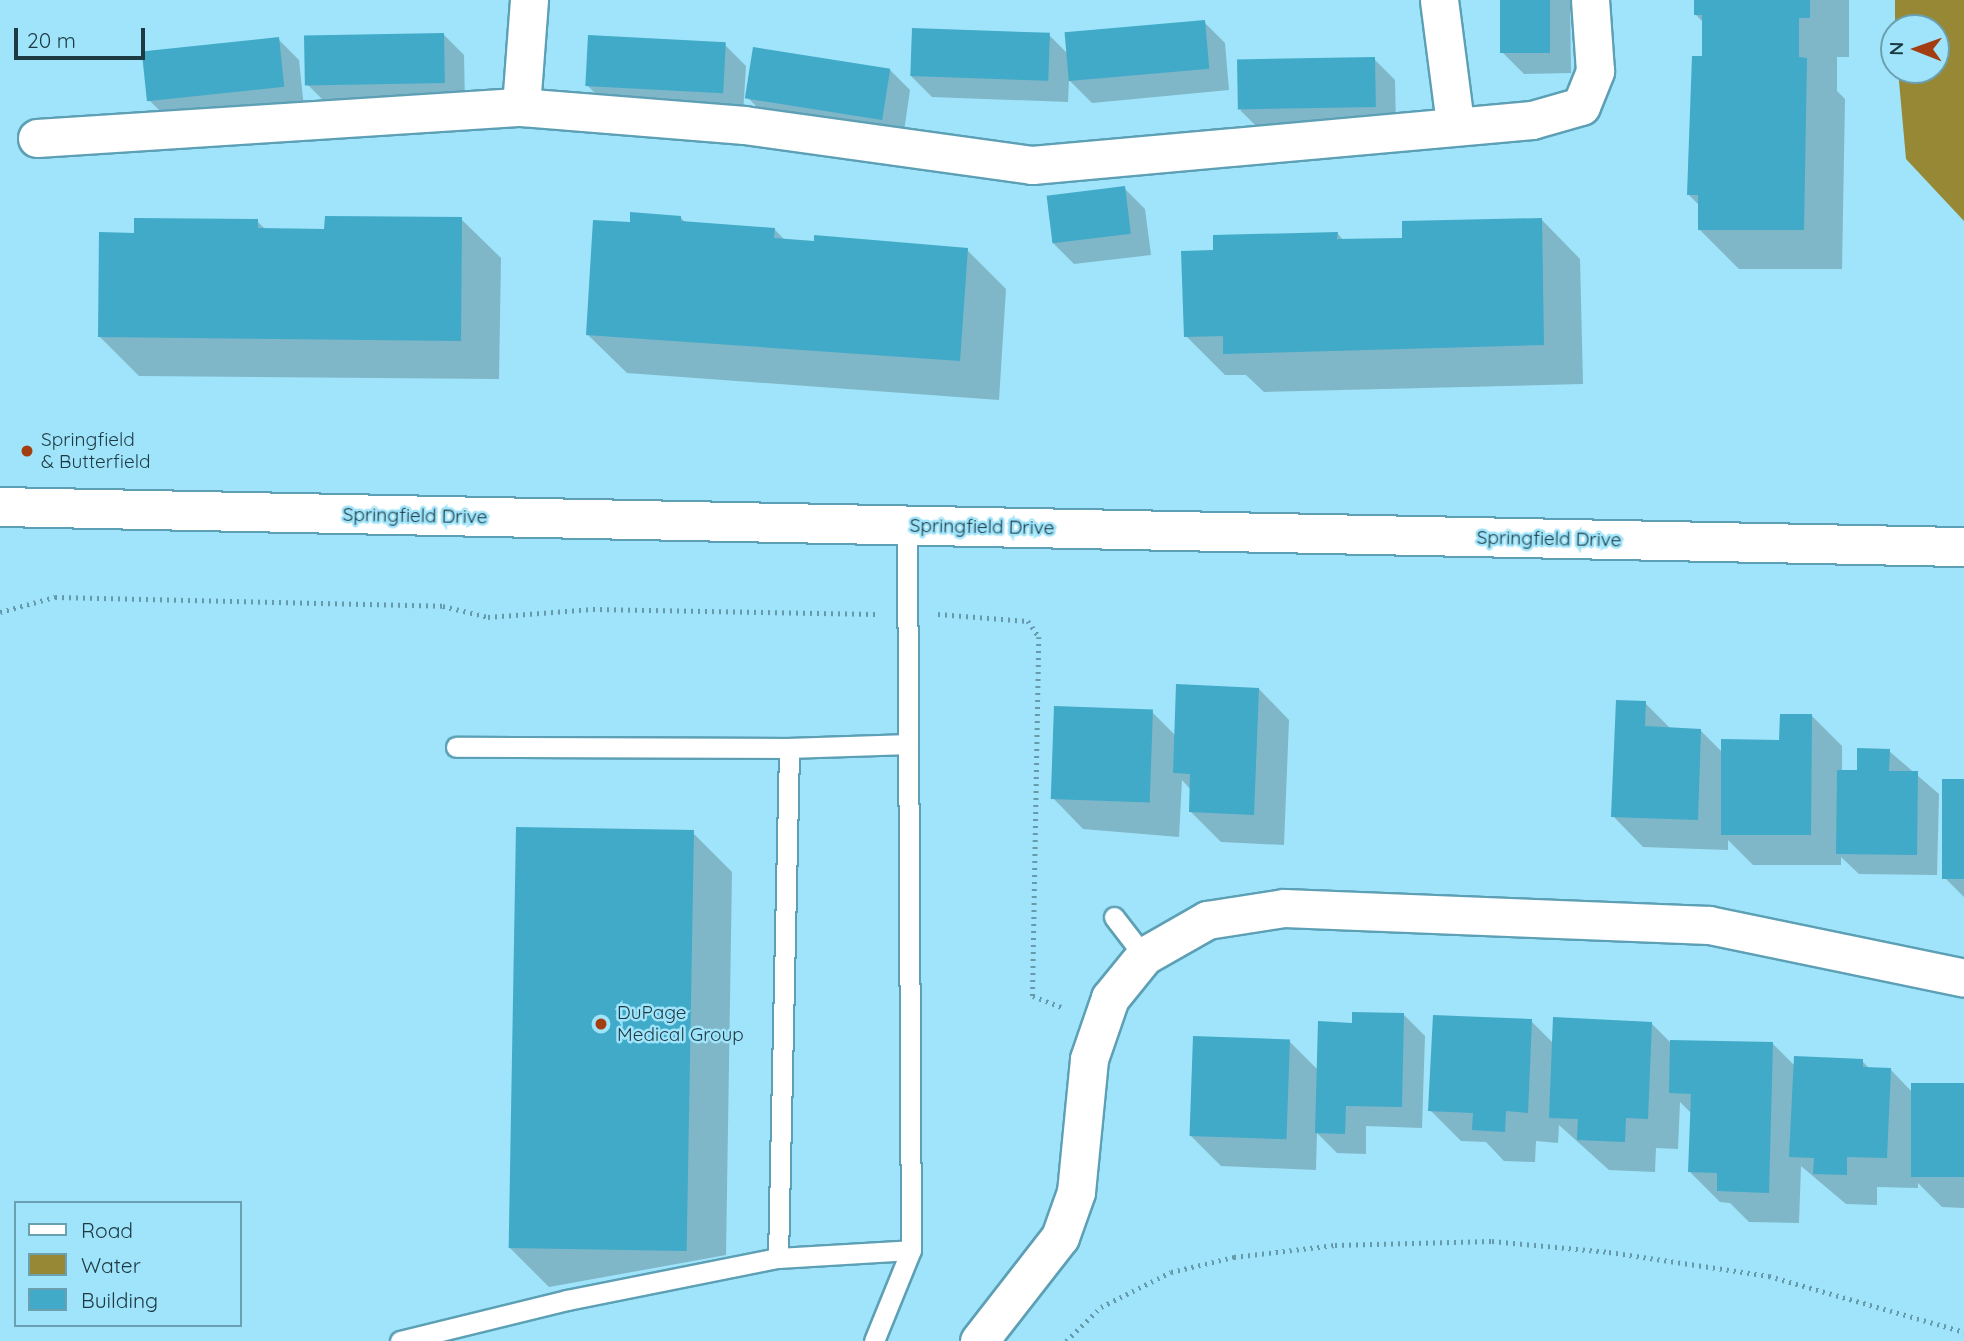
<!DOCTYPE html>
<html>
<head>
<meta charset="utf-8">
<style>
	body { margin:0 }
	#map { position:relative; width:1964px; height:1341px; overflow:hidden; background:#9fe4fa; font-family:Quicksand,sans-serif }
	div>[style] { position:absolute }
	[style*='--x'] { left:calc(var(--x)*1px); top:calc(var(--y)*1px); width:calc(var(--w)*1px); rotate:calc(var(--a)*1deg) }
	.water>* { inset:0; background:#968835 }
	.shadow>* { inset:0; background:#0003 }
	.building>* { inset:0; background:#40aac8; transform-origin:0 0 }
	.path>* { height:4.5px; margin-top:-2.25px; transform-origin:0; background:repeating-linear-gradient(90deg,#69a 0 2px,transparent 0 7px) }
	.roads { filter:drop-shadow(2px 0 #5da0b5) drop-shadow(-2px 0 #5da0b5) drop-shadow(0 2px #5da0b5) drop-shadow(0 -2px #5da0b5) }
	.lane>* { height:19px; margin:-9.5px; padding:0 9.5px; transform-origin:9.5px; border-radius:9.5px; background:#fff }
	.street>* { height:37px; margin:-18.5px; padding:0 18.5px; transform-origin:18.5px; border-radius:18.5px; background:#fff }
	.secondary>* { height:38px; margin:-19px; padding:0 19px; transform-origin:19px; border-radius:19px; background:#fff }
	.dots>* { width:19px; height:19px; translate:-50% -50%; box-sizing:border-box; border:4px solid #9fe4fa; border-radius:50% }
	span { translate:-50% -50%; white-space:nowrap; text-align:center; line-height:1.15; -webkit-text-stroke:5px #9fe4fa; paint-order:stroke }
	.poi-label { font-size:19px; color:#1d3942 }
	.left { translate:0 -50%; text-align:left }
	.street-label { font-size:19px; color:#1d3942 }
	.legend { position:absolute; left:14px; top:1201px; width:228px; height:126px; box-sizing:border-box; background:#9fe4fa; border:2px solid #6ba0b0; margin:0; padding:9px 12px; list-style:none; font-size:21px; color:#1d3942 }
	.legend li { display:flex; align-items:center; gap:14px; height:35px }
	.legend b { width:35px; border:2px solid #6ba0b0 }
	.north { position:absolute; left:1880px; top:14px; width:70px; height:70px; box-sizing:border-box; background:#9fe4fa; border:2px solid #6ba0b0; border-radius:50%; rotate:271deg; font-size:19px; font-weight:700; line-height:28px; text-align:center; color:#1d3942 }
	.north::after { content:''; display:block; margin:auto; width:24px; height:32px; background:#a33e12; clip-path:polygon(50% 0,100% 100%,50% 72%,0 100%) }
	.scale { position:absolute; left:14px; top:28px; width:131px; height:32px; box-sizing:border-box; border:4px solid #1d3942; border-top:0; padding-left:9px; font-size:21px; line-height:24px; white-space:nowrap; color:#1d3942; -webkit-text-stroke:5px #9fe4fa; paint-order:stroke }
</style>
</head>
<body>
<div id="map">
	<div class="water">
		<div style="clip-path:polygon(1895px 0,1964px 0,1964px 221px,1906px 159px,1898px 70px,1936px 70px,1936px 28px,1895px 28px)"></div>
	</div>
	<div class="shadow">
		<div style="clip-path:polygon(1502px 0,1570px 0,1571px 73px,1524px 74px,1503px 53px)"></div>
		<div style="clip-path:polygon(1696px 0,1849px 0,1849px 57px,1837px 57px,1837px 91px,1845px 99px,1842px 269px,1739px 269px,1699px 229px,1699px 205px,1688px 194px,1689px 146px,1693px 146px,1704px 58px,1704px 23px,1696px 15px)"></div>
		<div style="clip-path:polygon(1204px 22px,1225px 43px,1229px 90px,1092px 103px,1069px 80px,1068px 102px,932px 97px,911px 76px,1050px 36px,1069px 55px)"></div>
		<div style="clip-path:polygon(443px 34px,464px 55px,465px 104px,328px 105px,307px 84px)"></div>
		<div style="clip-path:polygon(278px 39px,299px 60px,304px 108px,170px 121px,149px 100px)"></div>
		<div style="clip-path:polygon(725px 45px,746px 66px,743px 114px,608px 106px,587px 85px)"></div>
		<div style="clip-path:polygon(1374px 59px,1395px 80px,1396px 127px,1261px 131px,1240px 110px)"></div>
		<div style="clip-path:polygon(889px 69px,910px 90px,903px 138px,768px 118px,747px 97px)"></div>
		<div style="clip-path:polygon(1124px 188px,1145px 209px,1151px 255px,1074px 264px,1053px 243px)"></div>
		<div style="clip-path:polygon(680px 217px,686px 223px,774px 229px,786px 241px,967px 250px,1006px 289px,999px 400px,627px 373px,587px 334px,632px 224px)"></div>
		<div style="clip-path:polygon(461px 219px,501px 258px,499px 379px,139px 376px,99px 336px,135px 235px,257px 221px,266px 230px,326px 231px)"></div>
		<div style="clip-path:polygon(1541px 219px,1580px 259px,1583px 384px,1264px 392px,1246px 375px,1225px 375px,1186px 336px,1215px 252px,1337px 233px,1344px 241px,1404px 239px)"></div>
		<div style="clip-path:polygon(1259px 689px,1289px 720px,1284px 845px,1221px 842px,1190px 811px,1191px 790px,1182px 780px,1179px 837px,1083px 829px,1053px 798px,1152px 712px,1176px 736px)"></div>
		<div style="clip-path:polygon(1645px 703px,1671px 729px,1700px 730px,1723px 753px,1781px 742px,1811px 715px,1842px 746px,1842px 772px,1859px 772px,1889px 751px,1939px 794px,1937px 875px,1859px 874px,1841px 857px,1841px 865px,1753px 865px,1728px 840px,1728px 850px,1643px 847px,1613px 816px)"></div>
		<div style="clip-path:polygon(1964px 781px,1964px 897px,1945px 878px)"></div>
		<div style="clip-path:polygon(693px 833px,732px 872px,726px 1255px,549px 1287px,510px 1248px)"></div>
		<div style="clip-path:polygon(1404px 1015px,1425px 1036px,1422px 1128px,1366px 1126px,1366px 1154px,1337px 1153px,1317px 1133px,1316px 1170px,1221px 1166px,1191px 1136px,1289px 1041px,1318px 1070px,1353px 1024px)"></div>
		<div style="clip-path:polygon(1531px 1021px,1554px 1044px,1651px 1023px,1672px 1044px,1773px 1044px,1795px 1066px,1862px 1061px,1870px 1069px,1891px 1070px,1912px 1092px,1964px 1085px,1964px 1208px,1942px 1207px,1918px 1183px,1918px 1188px,1877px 1187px,1877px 1205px,1846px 1204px,1801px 1166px,1799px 1223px,1749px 1222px,1730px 1203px,1720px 1202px,1690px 1172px,1692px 1114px,1680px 1102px,1678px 1149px,1656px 1148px,1655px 1172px,1609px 1170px,1559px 1125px,1558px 1143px,1536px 1141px,1535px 1162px,1504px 1161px,1486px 1142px,1461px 1141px,1430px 1110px)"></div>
	</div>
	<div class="building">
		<div style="left:1500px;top:0;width:50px;height:53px"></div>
		<div style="clip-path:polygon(1694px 0,1810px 0,1810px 18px,1799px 18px,1799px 57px,1807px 58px,1804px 230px,1698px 230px,1698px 195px,1687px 195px,1692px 56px,1702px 56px,1702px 15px,1694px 15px)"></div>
		<div style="left:1205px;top:20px;width:49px;height:141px;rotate:85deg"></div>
		<div style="left:912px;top:28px;width:138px;height:48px;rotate:2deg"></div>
		<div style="left:444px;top:33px;width:50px;height:140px;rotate:89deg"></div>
		<div style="left:588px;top:35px;width:138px;height:51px;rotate:3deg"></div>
		<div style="left:279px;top:37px;width:50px;height:138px;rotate:84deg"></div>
		<div style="left:753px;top:47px;width:139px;height:52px;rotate:9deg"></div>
		<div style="left:1375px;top:57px;width:50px;height:138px;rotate:89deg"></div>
		<div style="left:1125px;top:186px;width:48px;height:79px;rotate:83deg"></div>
		<div style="clip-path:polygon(630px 212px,681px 216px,681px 221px,775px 228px,774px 238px,814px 241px,814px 235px,968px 248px,960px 361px,586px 335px,593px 220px,630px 222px)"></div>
		<div style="clip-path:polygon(325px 216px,462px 217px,461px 341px,98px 337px,99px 232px,134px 233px,134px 218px,258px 219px,258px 228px,324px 229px)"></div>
		<div style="clip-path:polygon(1542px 218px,1544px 345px,1223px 354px,1223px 336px,1184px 337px,1181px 251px,1213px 250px,1213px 235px,1338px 232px,1337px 239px,1402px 238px,1402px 221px)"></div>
		<div style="clip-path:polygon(1176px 684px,1259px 688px,1254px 815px,1189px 812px,1190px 774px,1173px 773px)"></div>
		<div style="clip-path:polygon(1616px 700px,1646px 701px,1645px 726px,1701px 729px,1698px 820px,1611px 817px)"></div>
		<div style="left:1054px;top:706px;width:99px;height:93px;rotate:2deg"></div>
		<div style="clip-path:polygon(1780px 714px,1812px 714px,1811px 835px,1721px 835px,1721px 739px,1779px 740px)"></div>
		<div style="clip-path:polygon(1857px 748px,1890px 749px,1889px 771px,1918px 771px,1917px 855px,1836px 854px,1837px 770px,1857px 770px)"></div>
		<div style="left:1942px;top:779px;width:22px;height:100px"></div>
		<div style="left:516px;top:827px;width:178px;height:421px;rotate:1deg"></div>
		<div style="clip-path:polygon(1352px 1012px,1404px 1013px,1402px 1107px,1346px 1106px,1345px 1134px,1315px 1133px,1318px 1021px,1352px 1023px)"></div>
		<div style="clip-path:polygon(1433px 1015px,1532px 1019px,1528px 1113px,1506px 1111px,1505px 1132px,1472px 1130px,1473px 1113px,1428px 1111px)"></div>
		<div style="clip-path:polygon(1553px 1017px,1652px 1022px,1648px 1119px,1626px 1118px,1625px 1142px,1577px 1140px,1578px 1119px,1549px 1118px)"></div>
		<div style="left:1193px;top:1036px;width:97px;height:100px;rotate:2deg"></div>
		<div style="clip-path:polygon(1670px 1040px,1773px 1042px,1769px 1193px,1717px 1191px,1717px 1173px,1688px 1172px,1691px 1094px,1669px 1093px)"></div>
		<div style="clip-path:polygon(1794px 1056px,1863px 1059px,1863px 1067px,1891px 1068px,1887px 1158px,1847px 1157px,1847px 1175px,1813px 1174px,1814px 1158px,1789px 1157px)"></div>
		<div style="left:1911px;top:1083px;width:53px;height:94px"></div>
	</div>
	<div class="path">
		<div style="--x:0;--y:612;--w:57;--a:-15.3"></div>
		<div style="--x:55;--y:597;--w:388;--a:1.3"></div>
		<div style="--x:443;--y:606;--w:46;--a:13.7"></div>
		<div style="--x:488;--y:617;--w:105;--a:-4.4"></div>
		<div style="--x:593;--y:609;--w:284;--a:1"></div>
		<div style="--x:938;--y:614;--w:90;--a:4.4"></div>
		<div style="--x:1028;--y:621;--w:19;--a:55"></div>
		<div style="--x:1039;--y:637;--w:359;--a:91"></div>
		<div style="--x:1033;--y:996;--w:33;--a:21"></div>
		<div style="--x:1066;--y:1341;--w:49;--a:-44.2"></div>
		<div style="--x:1101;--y:1307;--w:78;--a:-26.6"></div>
		<div style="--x:1171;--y:1272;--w:65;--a:-13.4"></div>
		<div style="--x:1234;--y:1257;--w:102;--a:-6.8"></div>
		<div style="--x:1335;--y:1245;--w:157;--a:-1.5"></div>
		<div style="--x:1492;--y:1241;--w:118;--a:5.4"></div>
		<div style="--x:1609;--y:1252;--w:162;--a:8.5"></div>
		<div style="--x:1769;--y:1276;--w:203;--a:16"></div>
	</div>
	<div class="roads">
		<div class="lane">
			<div style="--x:789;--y:748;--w:119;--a:-1.9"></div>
			<div style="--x:1114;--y:917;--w:49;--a:52.4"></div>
			<div style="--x:778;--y:1258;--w:133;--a:-3.4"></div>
			<div style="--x:400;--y:1341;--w:172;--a:-13.8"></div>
			<div style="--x:567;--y:1300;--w:215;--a:-11.3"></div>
			<div style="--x:778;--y:1258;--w:510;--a:-88.76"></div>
			<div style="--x:789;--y:748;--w:333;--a:-179.8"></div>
			<div style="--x:874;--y:1341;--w:98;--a:-67.9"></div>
			<div style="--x:911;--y:1250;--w:724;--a:-90.32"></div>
		</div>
		<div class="street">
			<div style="--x:529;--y:0;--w:107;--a:94.3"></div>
			<div style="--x:521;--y:107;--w:224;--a:4.6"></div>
			<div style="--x:744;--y:125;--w:291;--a:7.9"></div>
			<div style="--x:1032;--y:165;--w:502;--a:-5.14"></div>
			<div style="--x:1532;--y:120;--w:51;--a:-15.9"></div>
			<div style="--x:1581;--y:106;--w:38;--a:-68"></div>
			<div style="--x:1595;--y:71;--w:71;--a:-94"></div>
			<div style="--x:1439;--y:0;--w:125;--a:82.6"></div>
			<div style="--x:37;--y:138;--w:485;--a:-3.7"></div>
			<div style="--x:979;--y:1341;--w:132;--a:-52.1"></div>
			<div style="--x:1060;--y:1237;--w:48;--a:-70.4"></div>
			<div style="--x:1076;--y:1192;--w:134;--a:-84.4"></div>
			<div style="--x:1089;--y:1059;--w:65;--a:-71"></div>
			<div style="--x:1110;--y:998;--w:54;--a:-51"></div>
			<div style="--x:1144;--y:956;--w:73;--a:-29.7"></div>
			<div style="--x:1207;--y:920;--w:78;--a:-8.9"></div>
			<div style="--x:1284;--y:908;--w:425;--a:2.3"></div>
			<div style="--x:1709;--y:925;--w:260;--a:11.7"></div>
		</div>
		<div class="secondary">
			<div style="--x:0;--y:507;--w:1964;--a:1.17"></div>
		</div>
	</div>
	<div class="dots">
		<div style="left:27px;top:451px;background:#a33e12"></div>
		<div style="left:601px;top:1024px;background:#a33e12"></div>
	</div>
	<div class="poi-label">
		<span class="left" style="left:41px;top:451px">Springfield<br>&amp; Butterfield</span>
		<span class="left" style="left:617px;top:1024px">DuPage<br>Medical Group</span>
	</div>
	<div class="street-label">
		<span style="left:415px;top:516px;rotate:1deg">Springfield Drive</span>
		<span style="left:982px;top:527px;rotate:1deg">Springfield Drive</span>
		<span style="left:1549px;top:539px;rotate:1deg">Springfield Drive</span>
	</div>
	<ul class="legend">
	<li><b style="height:9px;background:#fff"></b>Road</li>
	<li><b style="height:19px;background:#968835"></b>Water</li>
	<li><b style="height:19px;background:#40aac8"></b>Building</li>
	</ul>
	<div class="north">N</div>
	<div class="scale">20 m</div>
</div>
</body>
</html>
